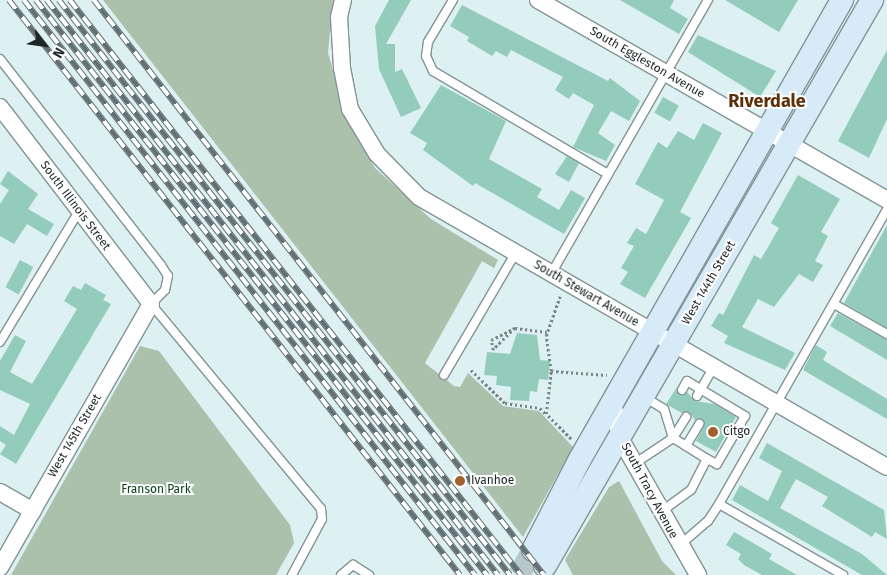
<!DOCTYPE html>
<html>
<head>
<meta charset="utf-8">
<style>
	body { margin:0 }
	#map { position:relative; width:887px; height:575px; overflow:hidden; background:#ddf0f2; font-family:"Fira Sans",sans-serif }
	div>[style] { position:absolute }
	[style*='--x'] { left:calc(var(--x)*1px); top:calc(var(--y)*1px); width:calc(var(--w)*1px); rotate:calc(var(--a)*1deg) }
	.green>* { inset:0; background:#abc1ac }
	.building>* { inset:0; background:#94ccbc; transform-origin:0 0 }
	.secondary-tunnel>* { height:22px; margin-top:-11px; transform-origin:0; background:repeating-linear-gradient(90deg,#b7c8c9 0 22px,transparent 0 33px) }
	.path>* { height:2.5px; margin-top:-1.25px; transform-origin:0; background:repeating-linear-gradient(90deg,#798587 0 2.5px,transparent 0 5px) }
	.roads { filter:drop-shadow(1px 0 #829496) drop-shadow(-1px 0 #829496) drop-shadow(0 1px #829496) drop-shadow(0 -1px #829496) }
	.lane>* { height:8px; margin:-4px; padding:0 4px; transform-origin:4px; border-radius:4px; background:#fff }
	.street>* { height:16px; margin:-8px; padding:0 8px; transform-origin:8px; border-radius:8px; background:#fff }
	.secondary>* { height:22px; margin:-11px; padding:0 11px; transform-origin:11px; border-radius:11px; background:#d6ebf7 }
	.rail>* { height:5.5px; margin-top:-2.75px; transform-origin:0; background:repeating-linear-gradient(90deg,#fff 0 11px,#636f70 0 22px); box-sizing:border-box; border-block:1px solid #636f70 }
	.dots>* { width:14px; height:14px; translate:-50% -50%; box-sizing:border-box; border:2px solid #fff; border-radius:50% }
	span { translate:-50% -50%; white-space:nowrap; text-align:center; line-height:1.15; -webkit-text-stroke:4px #fff; paint-order:stroke }
	.street-label { font-size:12px; color:#1f2627 }
	.poi-label { font-size:12px; color:#1f2627 }
	.left { translate:0 -50%; text-align:left }
	.park-label { font-size:12px; color:#0d4418 }
	.district-label { font-size:18px; color:#5c3109; font-weight:700 }
	.north { position:absolute; left:20px; top:20px; width:50px; height:50px; -webkit-text-stroke:4px #fff; paint-order:stroke; rotate:120deg; font-size:14px; font-weight:700; line-height:20px; text-align:center; color:#1f2627 }
	.north::after { content:''; display:block; margin:auto; width:18px; height:22px; background:#1f2627; clip-path:polygon(50% 0,100% 100%,50% 72%,0 100%) }
</style>
</head>
<body>
<div id="map">
	<div class="green">
		<div style="clip-path:polygon(103px 0,333px 0,328px 53px,348px 121px,375px 168px,431px 219px,498px 260px,494px 268px,482px 261px,425px 363px,454px 386px,460px 387px,468px 373px,503px 406px,539px 411px,573px 447px,523px 537px)"></div>
		<div style="clip-path:polygon(140px 346px,159px 351px,290px 525px,294px 543px,276px 575px,11px 575px)"></div>
		<div style="clip-path:polygon(619px 481px,662px 561px,676px 575px,573px 575px,565px 560px,609px 487px)"></div>
	</div>
	<div class="building">
		<div style="clip-path:polygon(389px 0,411px 0,386px 44px,395px 44px,395px 72px,402px 69px,421px 108px,401px 117px,379px 69px,375px 26px)"></div>
		<div style="clip-path:polygon(620px 0,674px 0,670px 8px,688px 19px,679px 34px)"></div>
		<div style="clip-path:polygon(725px 0,798px 0,779px 32px)"></div>
		<div style="clip-path:polygon(462px 5px,608px 81px,610px 78px,640px 101px,629px 121px,611px 111px,598px 133px,615px 145px,606px 161px,573px 147px,594px 105px,573px 93px,569px 99px,555px 90px,563px 77px,511px 50px,507px 57px,496px 51px,492px 56px,467px 41px,469px 37px,450px 26px)"></div>
		<div style="clip-path:polygon(698px 35px,776px 71px,760px 97px,688px 52px)"></div>
		<div style="clip-path:polygon(887px 50px,887px 119px,869px 158px,838px 141px)"></div>
		<div style="clip-path:polygon(441px 85px,506px 121px,489px 159px,542px 189px,537px 197px,559px 210px,571px 190px,585px 198px,564px 234px,475px 183px,473px 186px,423px 150px,427px 143px,410px 133px)"></div>
		<div style="left:663px;top:97px;width:18px;height:18px;rotate:29deg"></div>
		<div style="clip-path:polygon(703px 123px,722px 133px,680px 212px,691px 218px,645px 298px,620px 284px,628px 272px,621px 268px,634px 246px,627px 243px,636px 228px,646px 234px,664px 200px,635px 184px,658px 142px,667px 148px,678px 131px,694px 140px)"></div>
		<div style="clip-path:polygon(567px 156px,579px 163px,569px 182px,555px 174px)"></div>
		<div style="clip-path:polygon(8px 171px,38px 194px,28px 209px,54px 224px,47px 236px,27px 224px,14px 244px,0 236px,0 204px,9px 190px,0 184px)"></div>
		<div style="clip-path:polygon(798px 175px,840px 199px,821px 232px,828px 236px,815px 261px,823px 265px,813px 282px,799px 274px,774px 307px,758px 299px,742px 327px,795px 353px,785px 370px,724px 343px,728px 336px,711px 326px,719px 313px,723px 315px,754px 255px,761px 259px,779px 228px,771px 223px)"></div>
		<div style="clip-path:polygon(887px 225px,887px 328px,844px 303px)"></div>
		<div style="left:20px;top:260px;width:15px;height:31px;rotate:28deg"></div>
		<div style="clip-path:polygon(85px 283px,106px 295px,103px 300px,111px 304px,16px 464px,0 454px,6px 445px,0 441px,0 426px,14px 435px,30px 404px,0 390px,0 361px,15px 335px,26px 341px,10px 372px,32px 384px,77px 309px,64px 301px,73px 286px,81px 290px)"></div>
		<div style="clip-path:polygon(838px 313px,887px 340px,887px 360px,830px 326px)"></div>
		<div style="clip-path:polygon(517px 333px,537px 335px,540px 360px,550px 361px,548px 380px,539px 379px,537px 392px,530px 391px,529px 401px,510px 400px,511px 387px,496px 385px,497px 376px,484px 375px,487px 352px,510px 354px)"></div>
		<div style="clip-path:polygon(816px 345px,827px 352px,823px 360px,887px 399px,887px 419px,803px 370px)"></div>
		<div style="clip-path:polygon(677px 387px,680px 395px,687px 392px,695px 401px,715px 404px,736px 417px,716px 452px,696px 441px,704px 426px,702px 419px,695px 420px,689px 412px,682px 413px,666px 404px)"></div>
		<div style="clip-path:polygon(767px 443px,884px 510px,887px 539px,875px 532px,872px 537px,822px 506px,828px 497px,796px 479px,780px 508px,862px 554px,887px 575px,862px 575px,732px 500px,740px 485px,768px 501px,782px 471px,759px 458px)"></div>
		<div style="clip-path:polygon(734px 532px,772px 554px,769px 559px,797px 575px,762px 575px,744px 565px,738px 559px,741px 554px,726px 545px)"></div>
	</div>
	<div class="secondary-tunnel">
		<div style="--x:519;--y:575;--w:29;--a:-61"></div>
	</div>
	<div class="path">
		<div style="--x:515;--y:328;--w:31;--a:135"></div>
		<div style="--x:493;--y:350;--w:10;--a:-101"></div>
		<div style="--x:491;--y:340;--w:27;--a:-27"></div>
		<div style="--x:515;--y:328;--w:32;--a:7"></div>
		<div style="--x:471;--y:370;--w:47;--a:44.1"></div>
		<div style="--x:505;--y:403;--w:35;--a:8"></div>
		<div style="--x:540;--y:408;--w:8;--a:45"></div>
		<div style="--x:551;--y:371;--w:35;--a:-98"></div>
		<div style="--x:546;--y:336;--w:42;--a:-70.7"></div>
		<div style="--x:571;--y:439;--w:35;--a:-135"></div>
		<div style="--x:546;--y:414;--w:43;--a:-83.4"></div>
		<div style="--x:551;--y:371;--w:56;--a:4.1"></div>
	</div>
	<div class="roads">
		<div class="lane">
			<div style="--x:453;--y:0;--w:49;--a:120.8"></div>
			<div style="--x:428;--y:42;--w:14;--a:98"></div>
			<div style="--x:426;--y:56;--w:17;--a:65"></div>
			<div style="--x:433;--y:71;--w:203;--a:30.5"></div>
			<div style="--x:0;--y:59;--w:261;--a:52"></div>
			<div style="--x:161;--y:265;--w:13;--a:58"></div>
			<div style="--x:168;--y:276;--w:14;--a:102"></div>
			<div style="--x:165;--y:290;--w:20;--a:135"></div>
			<div style="--x:151;--y:304;--w:266;--a:50.3"></div>
			<div style="--x:321;--y:509;--w:10;--a:84"></div>
			<div style="--x:322;--y:519;--w:64;--a:118.2"></div>
			<div style="--x:551;--y:274;--w:316;--a:-60.2"></div>
			<div style="--x:834;--y:304;--w:61;--a:29.5"></div>
			<div style="--x:0;--y:342;--w:153;--a:-58.9"></div>
			<div style="--x:444;--y:375;--w:140;--a:-59.6"></div>
			<div style="--x:682;--y:390;--w:10;--a:-61"></div>
			<div style="--x:687;--y:381;--w:68;--a:31.1"></div>
			<div style="--x:745;--y:416;--w:56;--a:120.3"></div>
			<div style="--x:717;--y:464;--w:11;--a:-153"></div>
			<div style="--x:697;--y:396;--w:34;--a:-60"></div>
			<div style="--x:686;--y:446;--w:26;--a:-59"></div>
			<div style="--x:634;--y:464;--w:47;--a:-33.7"></div>
			<div style="--x:673;--y:438;--w:30;--a:-107"></div>
			<div style="--x:664;--y:409;--w:23;--a:-149"></div>
			<div style="--x:719;--y:504;--w:143;--a:29.8"></div>
			<div style="--x:662;--y:511;--w:36;--a:-36"></div>
			<div style="--x:691;--y:490;--w:35;--a:-63"></div>
			<div style="--x:707;--y:459;--w:40;--a:-148"></div>
			<div style="--x:673;--y:438;--w:25;--a:-58"></div>
			<div style="--x:680;--y:545;--w:37;--a:-41"></div>
			<div style="--x:708;--y:521;--w:20;--a:-57"></div>
			<div style="--x:719;--y:504;--w:339;--a:-60.3"></div>
			<div style="--x:341;--y:575;--w:16;--a:-40"></div>
			<div style="--x:353;--y:565;--w:19;--a:32"></div>
		</div>
		<div class="street">
			<div style="--x:343;--y:0;--w:17;--a:103"></div>
			<div style="--x:339;--y:17;--w:51;--a:86.6"></div>
			<div style="--x:342;--y:68;--w:42;--a:79"></div>
			<div style="--x:350;--y:109;--w:52;--a:59"></div>
			<div style="--x:377;--y:154;--w:60;--a:45.7"></div>
			<div style="--x:419;--y:197;--w:540;--a:29.98"></div>
			<div style="--x:538;--y:0;--w:402;--a:29.8"></div>
			<div style="--x:0;--y:107;--w:248;--a:52.5"></div>
			<div style="--x:151;--y:304;--w:304;--a:119.8"></div>
			<div style="--x:613;--y:402;--w:37;--a:79"></div>
			<div style="--x:620;--y:438;--w:158;--a:60.3"></div>
			<div style="--x:0;--y:492;--w:38;--a:30"></div>
		</div>
		<div class="secondary">
			<div style="--x:533;--y:550;--w:102;--a:-62.7"></div>
			<div style="--x:580;--y:459;--w:529;--a:-60.28"></div>
			<div style="--x:545;--y:566;--w:654;--a:-59.98"></div>
		</div>
	</div>
	<div class="rail">
		<div style="--x:9;--y:0;--w:731;--a:51.89"></div>
		<div style="--x:24;--y:0;--w:731;--a:51.89"></div>
		<div style="--x:36;--y:0;--w:731;--a:51.89"></div>
		<div style="--x:47;--y:0;--w:731;--a:51.89"></div>
		<div style="--x:59;--y:0;--w:731;--a:51.89"></div>
		<div style="--x:70;--y:0;--w:731;--a:51.89"></div>
		<div style="--x:94;--y:0;--w:730;--a:51.95"></div>
	</div>
	<div class="dots">
		<div style="left:713px;top:432px;background:#a1612a"></div>
		<div style="left:460px;top:481px;background:#a1612a"></div>
	</div>
	<div class="street-label">
		<span style="left:647px;top:63px;rotate:30deg">South Eggleston Avenue</span>
		<span style="left:75px;top:206px;rotate:53deg">South Illinois Street</span>
		<span style="left:709px;top:283px;rotate:-60deg">West 144th Street</span>
		<span style="left:586px;top:294px;rotate:30deg">South Stewart Avenue</span>
		<span style="left:75px;top:436px;rotate:-60deg">West 145th Street</span>
		<span style="left:649px;top:491px;rotate:62deg">South Tracy Avenue</span>
	</div>
	<div class="poi-label">
		<span class="left" style="left:723px;top:432px">Citgo</span>
		<span class="left" style="left:471px;top:481px">Ivanhoe</span>
	</div>
	<div class="park-label">
		<span style="left:156px;top:490px">Franson Park</span>
	</div>
	<div class="district-label">
		<span style="left:767px;top:101px">Riverdale</span>
	</div>
	<div class="north">N</div>
</div>
</body>
</html>
